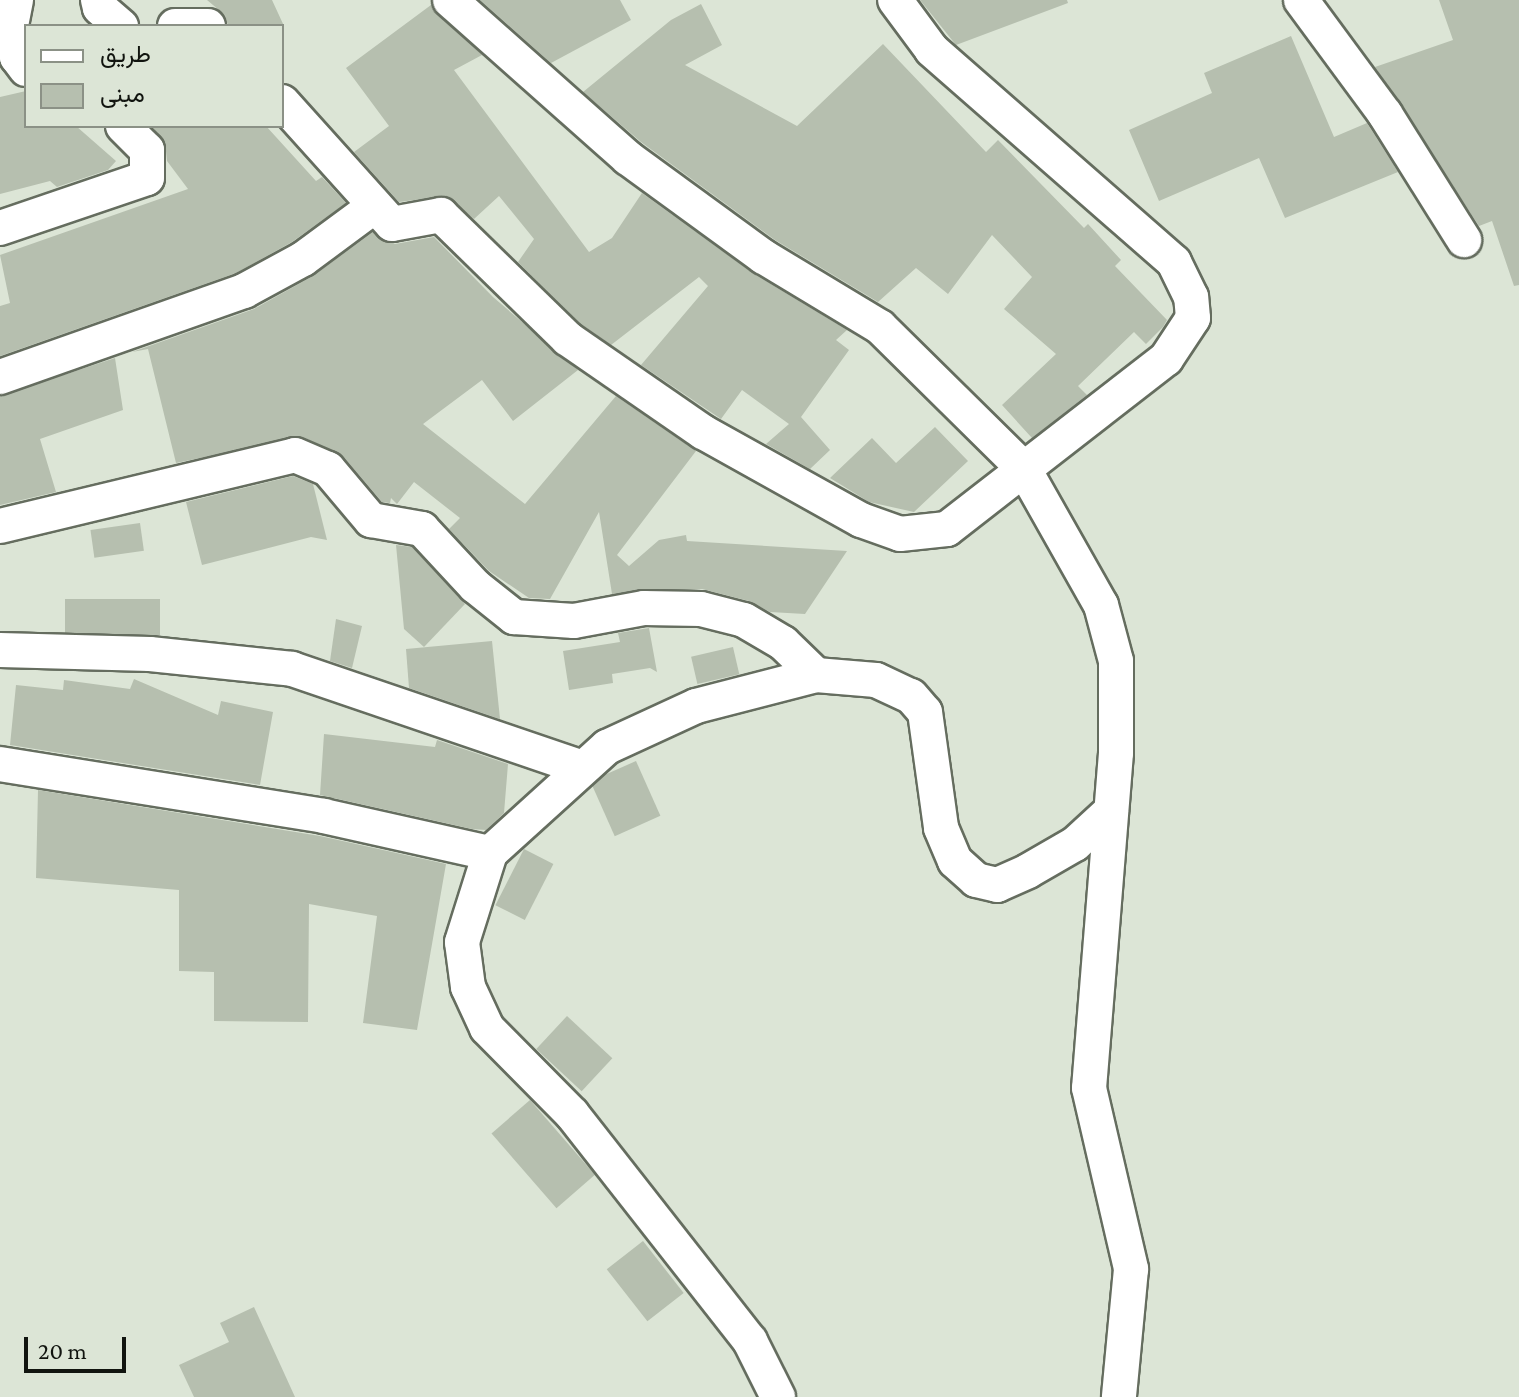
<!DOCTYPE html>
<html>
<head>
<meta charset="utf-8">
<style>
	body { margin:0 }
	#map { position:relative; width:1519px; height:1397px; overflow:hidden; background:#dce5d6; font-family:"Crimson Pro",Vazirmatn,serif }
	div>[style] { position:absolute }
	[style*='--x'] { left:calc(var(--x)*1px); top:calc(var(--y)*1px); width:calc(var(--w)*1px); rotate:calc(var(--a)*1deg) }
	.building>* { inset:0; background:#b6bfaf; transform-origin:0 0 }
	.roads { filter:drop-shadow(2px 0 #656d5f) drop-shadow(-2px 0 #656d5f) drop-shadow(0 2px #656d5f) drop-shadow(0 -2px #656d5f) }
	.minor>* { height:34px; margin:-17px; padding:0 17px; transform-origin:17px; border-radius:17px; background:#fff }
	span { translate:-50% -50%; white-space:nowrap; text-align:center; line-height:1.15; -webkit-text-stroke:6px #dce5d6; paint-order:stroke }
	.legend { position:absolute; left:24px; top:24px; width:260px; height:104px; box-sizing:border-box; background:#dce5d6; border:2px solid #8b9186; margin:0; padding:10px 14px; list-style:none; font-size:24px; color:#11140f }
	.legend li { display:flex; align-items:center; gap:16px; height:40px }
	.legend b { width:40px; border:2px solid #8b9186 }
	.scale { position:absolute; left:24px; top:1337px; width:102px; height:36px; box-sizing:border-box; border:4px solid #11140f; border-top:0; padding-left:10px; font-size:24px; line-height:28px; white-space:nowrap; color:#11140f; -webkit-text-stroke:6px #dce5d6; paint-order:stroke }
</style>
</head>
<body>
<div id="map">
	<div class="building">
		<div style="clip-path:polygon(207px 0,272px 0,284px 26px,228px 26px,225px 15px)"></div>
		<div style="clip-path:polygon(480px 0,620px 0,631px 20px,551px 63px)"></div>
		<div style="clip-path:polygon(920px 0,1067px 0,1068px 3px,956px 45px)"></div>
		<div style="clip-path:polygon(1439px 0,1519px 0,1519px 285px,1514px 286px,1492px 221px,1479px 226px,1375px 67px,1453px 40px)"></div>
		<div style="clip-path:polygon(701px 4px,722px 45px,685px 65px,797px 126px,883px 44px,986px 152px,998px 140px,1084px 228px,1088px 224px,1121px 260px,1115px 266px,1167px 320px,1163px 327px,1146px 344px,1134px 332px,1078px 386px,1087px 395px,1032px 438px,1002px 405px,1056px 354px,1004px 309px,1032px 277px,992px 235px,948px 294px,916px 268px,878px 302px,775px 240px,641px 142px,583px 92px,671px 20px)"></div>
		<div style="clip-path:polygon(431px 5px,482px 55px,454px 70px,589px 252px,612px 238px,642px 193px,754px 274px,847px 330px,836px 340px,849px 350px,801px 417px,830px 450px,810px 469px,766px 444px,789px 424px,742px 390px,721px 419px,641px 365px,708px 286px,699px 277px,611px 345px,581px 324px,518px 262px,534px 239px,499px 196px,474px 219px,446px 196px,399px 202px,354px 152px,389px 126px,346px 68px)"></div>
		<div style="clip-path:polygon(1291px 36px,1334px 137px,1367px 123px,1398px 172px,1285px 218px,1259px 158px,1159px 201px,1129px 130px,1212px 93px,1204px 73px)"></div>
		<div style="clip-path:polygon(26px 91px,26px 126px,76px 126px,116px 161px,108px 170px,57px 187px,50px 181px,0 194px,0 97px)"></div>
		<div style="clip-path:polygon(151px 126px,266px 126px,316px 181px,322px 177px,346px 203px,292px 242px,236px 273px,0 356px,0 306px,10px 303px,0 255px,188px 189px,167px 161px,165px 142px)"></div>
		<div style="clip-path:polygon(373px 232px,395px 244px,434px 237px,493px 297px,578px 370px,513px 421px,482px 380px,423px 424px,525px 504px,616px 396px,696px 451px,617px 555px,629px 566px,659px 540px,686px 535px,687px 541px,847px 551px,805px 614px,770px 612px,749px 601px,702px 589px,612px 594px,599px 512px,550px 599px,529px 598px,489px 571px,449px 529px,460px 518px,414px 482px,397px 504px,391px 498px,390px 503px,382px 502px,343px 456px,303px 437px,176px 463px,148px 349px,132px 352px,254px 309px,313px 276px)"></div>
		<div style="clip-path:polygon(115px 358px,123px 410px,40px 439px,56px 492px,0 505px,0 396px)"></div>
		<div style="clip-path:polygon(935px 427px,968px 461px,914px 512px,869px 502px,830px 478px,872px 438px,896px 463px)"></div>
		<div style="clip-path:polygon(293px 476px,313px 484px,327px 540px,311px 537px,202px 565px,186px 502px)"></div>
		<div style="left:140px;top:523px;width:28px;height:50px;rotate:82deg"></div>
		<div style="clip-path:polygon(396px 545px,412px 547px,465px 604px,424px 647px,404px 629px)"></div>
		<div style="left:160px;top:599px;width:36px;height:95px;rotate:90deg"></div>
		<div style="clip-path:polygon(336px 619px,362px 626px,352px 668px,330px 661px)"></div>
		<div style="clip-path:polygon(649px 628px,657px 672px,650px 668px,612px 674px,613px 683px,569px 690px,563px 651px,620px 642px,618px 633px)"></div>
		<div style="clip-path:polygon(492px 641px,500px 719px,409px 688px,406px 649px)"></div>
		<div style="left:733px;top:647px;width:28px;height:43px;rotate:77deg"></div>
		<div style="clip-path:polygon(134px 679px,218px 715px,221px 701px,273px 712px,260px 785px,10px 745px,16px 685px,63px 690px,64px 680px,130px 689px)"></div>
		<div style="clip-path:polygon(324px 734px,435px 747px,437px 740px,508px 764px,504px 813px,486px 830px,472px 829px,320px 795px)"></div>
		<div style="left:636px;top:761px;width:60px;height:50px;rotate:66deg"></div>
		<div style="clip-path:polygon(38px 790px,320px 836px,446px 864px,417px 1030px,363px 1023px,377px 916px,309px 904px,308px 1022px,214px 1021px,214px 972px,179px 971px,179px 890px,36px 878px)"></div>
		<div style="left:524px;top:849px;width:33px;height:63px;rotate:27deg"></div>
		<div style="left:567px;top:1016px;width:62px;height:45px;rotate:43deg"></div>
		<div style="left:530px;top:1100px;width:99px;height:51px;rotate:49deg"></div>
		<div style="left:643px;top:1241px;width:66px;height:46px;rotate:52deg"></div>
		<div style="clip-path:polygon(254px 1307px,295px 1397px,194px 1397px,179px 1365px,229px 1342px,220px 1323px)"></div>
	</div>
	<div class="roads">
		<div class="minor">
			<div style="--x:16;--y:0;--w:26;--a:101"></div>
			<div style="--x:11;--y:26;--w:32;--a:79"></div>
			<div style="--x:17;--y:57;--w:15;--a:53"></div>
			<div style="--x:98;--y:0;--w:8;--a:76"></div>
			<div style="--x:100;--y:8;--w:28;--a:41"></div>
			<div style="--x:450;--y:0;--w:238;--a:41.6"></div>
			<div style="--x:628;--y:158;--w:168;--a:36.1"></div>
			<div style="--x:764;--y:257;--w:135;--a:31.1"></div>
			<div style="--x:880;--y:327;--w:202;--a:44.6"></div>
			<div style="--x:1024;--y:469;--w:180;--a:-37.8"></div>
			<div style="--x:1166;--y:359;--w:49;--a:-56.6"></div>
			<div style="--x:1193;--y:318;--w:21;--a:-95"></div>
			<div style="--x:1191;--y:297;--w:39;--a:-116"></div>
			<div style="--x:1174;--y:262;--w:322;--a:-138.8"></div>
			<div style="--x:932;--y:50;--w:62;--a:-126.5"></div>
			<div style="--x:1301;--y:0;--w:142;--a:53.6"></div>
			<div style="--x:1385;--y:114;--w:149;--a:57.9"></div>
			<div style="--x:175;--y:26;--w:33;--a:0"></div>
			<div style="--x:282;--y:102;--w:164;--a:48"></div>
			<div style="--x:392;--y:224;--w:50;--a:-10.4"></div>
			<div style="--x:441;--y:215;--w:177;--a:44.3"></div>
			<div style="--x:568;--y:339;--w:164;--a:34.6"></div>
			<div style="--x:703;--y:432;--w:181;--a:29.1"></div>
			<div style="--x:861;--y:520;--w:41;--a:19.7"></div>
			<div style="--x:900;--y:534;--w:47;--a:-6.1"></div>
			<div style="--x:947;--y:529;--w:98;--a:-37.9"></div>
			<div style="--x:1024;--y:469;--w:156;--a:60.5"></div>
			<div style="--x:1101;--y:605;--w:58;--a:75"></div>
			<div style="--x:1116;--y:661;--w:92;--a:90"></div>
			<div style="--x:1116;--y:753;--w:336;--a:94.6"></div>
			<div style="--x:1089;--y:1088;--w:186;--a:76.9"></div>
			<div style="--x:1131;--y:1269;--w:129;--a:95.4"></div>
			<div style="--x:0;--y:228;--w:155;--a:-18.8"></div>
			<div style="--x:147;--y:178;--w:28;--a:-90"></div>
			<div style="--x:147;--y:150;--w:34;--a:-135"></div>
			<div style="--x:0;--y:377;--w:259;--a:-19.4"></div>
			<div style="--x:244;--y:291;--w:67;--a:-28.5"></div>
			<div style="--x:303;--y:259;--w:86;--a:-36.5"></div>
			<div style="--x:0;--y:526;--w:303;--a:-13.5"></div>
			<div style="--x:295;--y:455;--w:36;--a:23"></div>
			<div style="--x:328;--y:469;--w:67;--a:49.9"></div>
			<div style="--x:371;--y:520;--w:52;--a:10"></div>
			<div style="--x:422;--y:529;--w:78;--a:47.1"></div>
			<div style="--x:475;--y:586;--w:50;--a:38.5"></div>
			<div style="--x:514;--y:617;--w:60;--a:3.8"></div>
			<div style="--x:574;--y:621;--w:71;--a:-10.5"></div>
			<div style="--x:644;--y:608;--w:57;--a:1"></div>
			<div style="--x:701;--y:609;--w:44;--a:14.3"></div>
			<div style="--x:744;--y:620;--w:45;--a:30.5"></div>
			<div style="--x:783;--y:643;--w:46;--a:44.1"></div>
			<div style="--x:0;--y:650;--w:150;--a:1.5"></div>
			<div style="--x:150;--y:654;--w:143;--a:6"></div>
			<div style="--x:292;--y:669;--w:306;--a:18.8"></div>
			<div style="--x:0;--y:764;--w:328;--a:9.1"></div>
			<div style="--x:324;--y:816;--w:170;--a:12.6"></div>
			<div style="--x:778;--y:1397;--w:63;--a:-116.6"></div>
			<div style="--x:750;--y:1341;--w:288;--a:-128.1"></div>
			<div style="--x:572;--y:1114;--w:121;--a:-134.7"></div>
			<div style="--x:487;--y:1028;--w:45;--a:-114.9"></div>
			<div style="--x:468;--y:987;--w:45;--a:-97.6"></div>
			<div style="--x:462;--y:942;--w:93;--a:-72.5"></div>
			<div style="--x:490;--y:853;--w:158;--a:-42.2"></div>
			<div style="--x:607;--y:747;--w:98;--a:-24.7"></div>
			<div style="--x:696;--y:706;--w:124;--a:-14.5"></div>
			<div style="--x:816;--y:675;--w:60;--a:4.8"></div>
			<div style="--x:876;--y:680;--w:38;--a:25"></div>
			<div style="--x:911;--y:696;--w:21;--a:49"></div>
			<div style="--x:925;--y:712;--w:117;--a:82.1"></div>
			<div style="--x:941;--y:828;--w:36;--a:67"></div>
			<div style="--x:955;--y:861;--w:28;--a:42"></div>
			<div style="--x:976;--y:880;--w:22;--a:13"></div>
			<div style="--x:997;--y:885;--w:34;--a:-24"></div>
			<div style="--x:1028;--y:871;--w:54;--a:-29.9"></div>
			<div style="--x:1075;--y:844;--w:49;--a:-42.5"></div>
		</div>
	</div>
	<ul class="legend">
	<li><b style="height:10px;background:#fff"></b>طريق</li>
	<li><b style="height:22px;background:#b6bfaf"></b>مبنى</li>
	</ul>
	<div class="scale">20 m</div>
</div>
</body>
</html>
